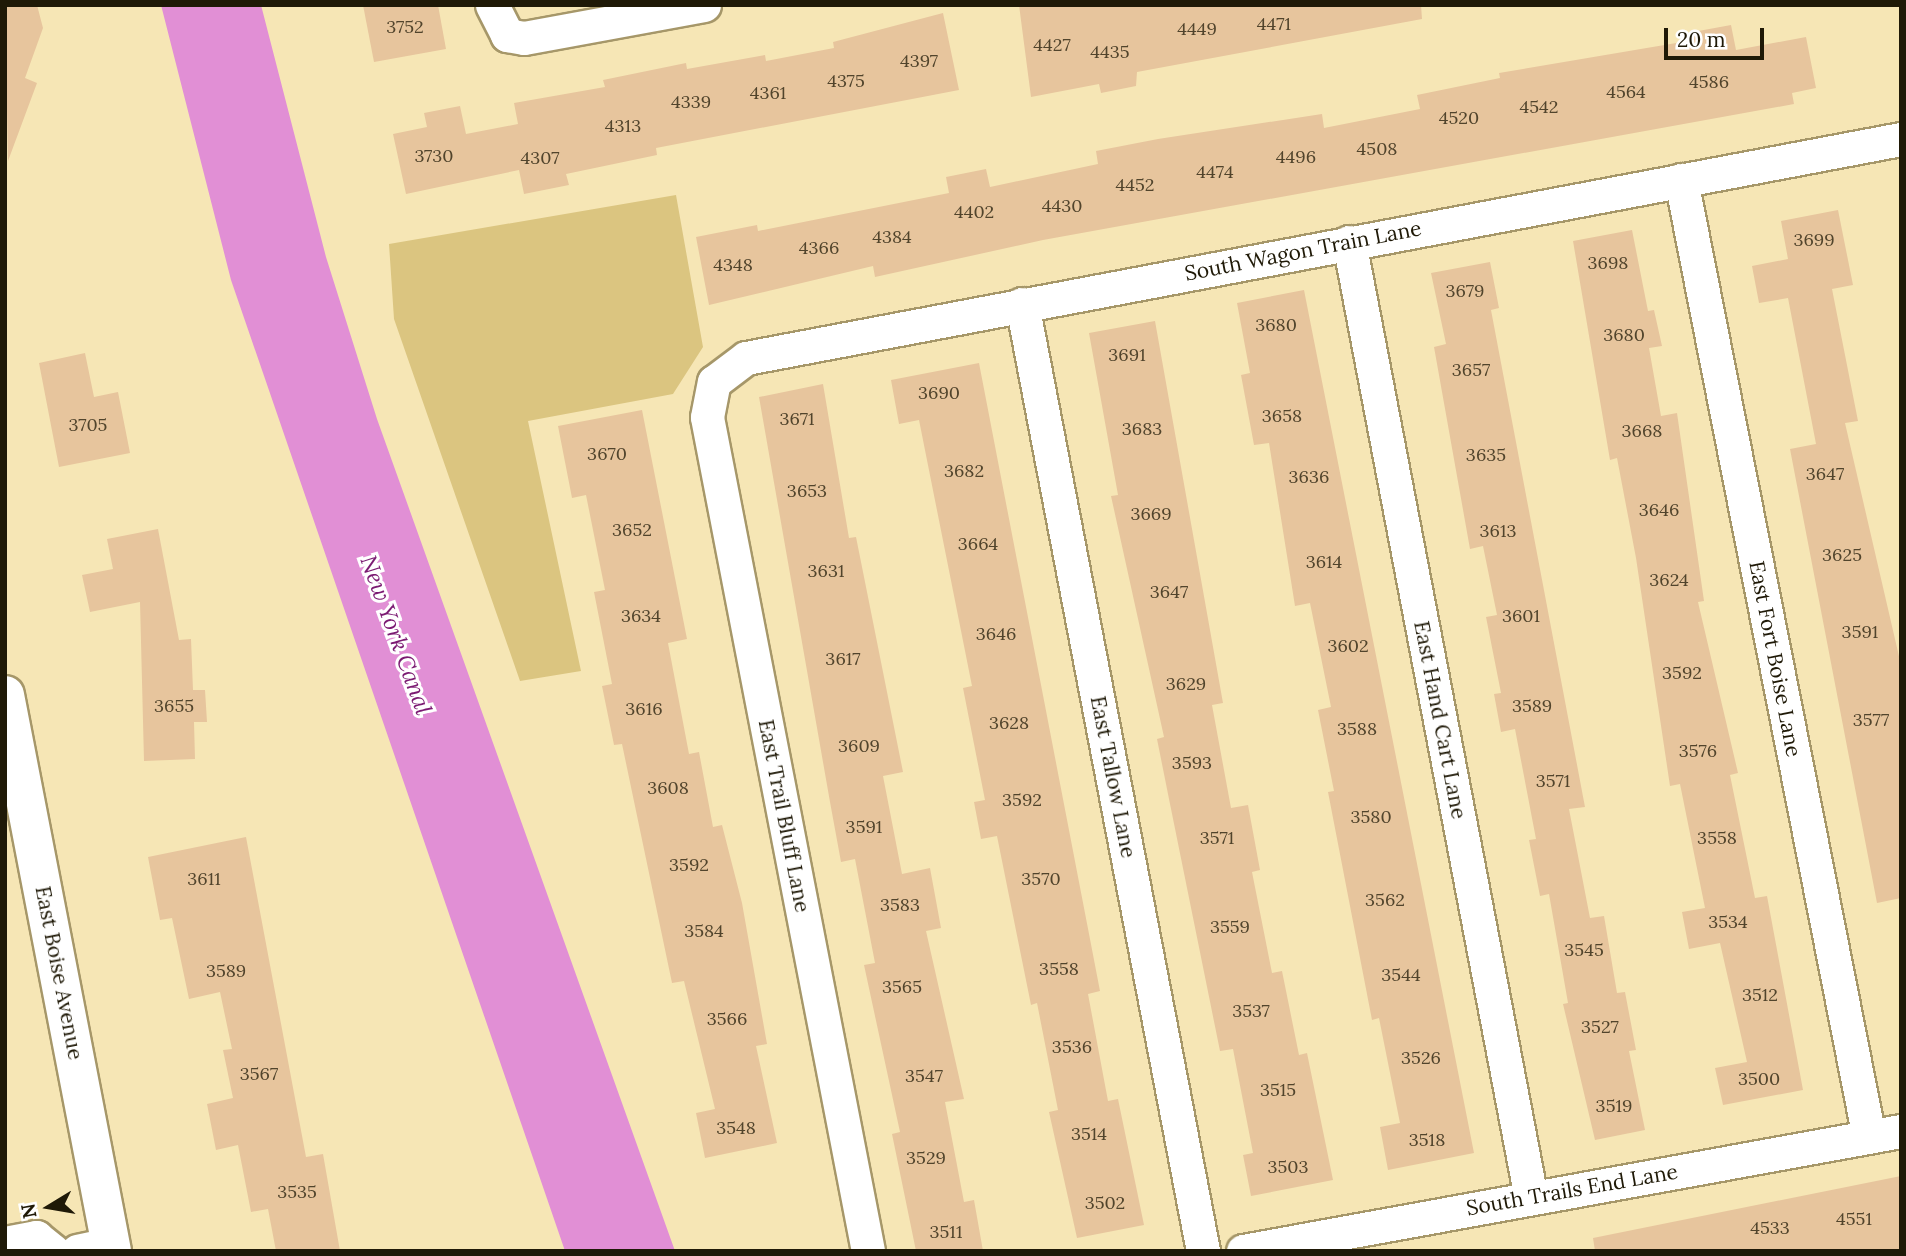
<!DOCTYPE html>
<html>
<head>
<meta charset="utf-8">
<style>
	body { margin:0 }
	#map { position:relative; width:1906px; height:1256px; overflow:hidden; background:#f6e6b5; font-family:Lora,serif }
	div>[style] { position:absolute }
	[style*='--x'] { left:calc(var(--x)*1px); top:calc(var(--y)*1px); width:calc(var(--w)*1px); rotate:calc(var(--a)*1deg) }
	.green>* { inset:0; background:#dbc580 }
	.water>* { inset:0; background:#e18fd5 }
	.building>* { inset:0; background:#e7c59d }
	.roads { filter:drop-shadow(2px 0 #a69769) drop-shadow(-2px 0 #a69769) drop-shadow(0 2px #a69769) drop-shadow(0 -2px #a69769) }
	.minor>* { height:33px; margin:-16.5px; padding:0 16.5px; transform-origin:16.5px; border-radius:16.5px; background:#fff }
	.tertiary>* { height:38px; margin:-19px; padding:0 19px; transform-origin:19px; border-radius:19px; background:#fff }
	span { translate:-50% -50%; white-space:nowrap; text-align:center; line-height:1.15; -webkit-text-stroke:6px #fff; paint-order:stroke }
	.number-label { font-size:18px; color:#51442c }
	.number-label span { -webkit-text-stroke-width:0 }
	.street-label { font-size:21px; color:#1f1907 }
	.water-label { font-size:23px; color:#7b1a72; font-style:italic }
	.frame { position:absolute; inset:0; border:7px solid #1f1907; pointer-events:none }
	.north { position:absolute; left:14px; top:1172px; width:70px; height:70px; -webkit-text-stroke:5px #fff; paint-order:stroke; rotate:259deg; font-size:19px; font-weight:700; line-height:28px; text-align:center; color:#1f1907 }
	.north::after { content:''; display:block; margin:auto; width:24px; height:32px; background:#1f1907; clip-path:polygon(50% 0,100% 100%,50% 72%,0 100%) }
	.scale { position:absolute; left:1664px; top:28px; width:100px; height:32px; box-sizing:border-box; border:4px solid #1f1907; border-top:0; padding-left:9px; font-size:21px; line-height:24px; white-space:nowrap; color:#1f1907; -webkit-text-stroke:5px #fff; paint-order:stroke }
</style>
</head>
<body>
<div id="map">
	<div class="green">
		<div style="clip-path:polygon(676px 195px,703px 347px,673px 394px,528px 421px,581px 671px,520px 681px,394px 319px,389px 244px)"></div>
	</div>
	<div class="water">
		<div style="clip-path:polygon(161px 5px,261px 5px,326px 257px,377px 419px,675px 1251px,565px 1251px,231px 280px)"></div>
	</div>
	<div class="building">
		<div style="clip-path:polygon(5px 5px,37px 5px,43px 28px,25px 78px,37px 83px,8px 161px)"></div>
		<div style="clip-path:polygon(363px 5px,438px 5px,446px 49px,374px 62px)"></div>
		<div style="clip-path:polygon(1019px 5px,1421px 5px,1422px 19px,1137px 72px,1136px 86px,1101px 93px,1099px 84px,1031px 97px)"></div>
		<div style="clip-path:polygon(943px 13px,959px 90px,656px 148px,657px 155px,566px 174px,569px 185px,524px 194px,519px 170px,406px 194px,393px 134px,427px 127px,424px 113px,460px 106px,466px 134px,518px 124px,514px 103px,605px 87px,603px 80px,686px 63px,687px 69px,765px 55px,766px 61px,834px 48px,833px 42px)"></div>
		<div style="clip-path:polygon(1731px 25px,1736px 50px,1806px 37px,1816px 88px,1792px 93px,1794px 104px,1043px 240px,875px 277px,873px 266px,709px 305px,696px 237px,757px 225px,758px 231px,949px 193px,946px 177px,986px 169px,990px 187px,1098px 164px,1096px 151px,1158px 139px,1322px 114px,1324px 128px,1420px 109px,1417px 95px,1500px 78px,1499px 73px,1694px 40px,1693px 32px)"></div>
		<div style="clip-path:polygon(1838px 210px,1853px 285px,1832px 289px,1858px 421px,1845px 423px,1901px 665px,1901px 898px,1877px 903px,1790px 449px,1816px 444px,1788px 298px,1759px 303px,1752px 266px,1788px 259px,1781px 221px)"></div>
		<div style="clip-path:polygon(1632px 230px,1648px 311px,1654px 310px,1662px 346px,1649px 348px,1661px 416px,1677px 413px,1704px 601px,1698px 602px,1738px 773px,1730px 775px,1755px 898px,1767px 896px,1803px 1090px,1723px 1105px,1715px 1068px,1747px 1062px,1720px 943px,1689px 949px,1682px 912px,1705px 908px,1680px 784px,1670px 786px,1636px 558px,1617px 458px,1610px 460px,1573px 241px)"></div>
		<div style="clip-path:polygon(1490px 262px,1499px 308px,1491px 310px,1585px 807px,1569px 809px,1590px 918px,1604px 916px,1617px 993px,1625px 992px,1636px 1050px,1629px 1051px,1645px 1130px,1595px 1140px,1563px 1004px,1568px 1003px,1549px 894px,1540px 896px,1529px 840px,1536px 839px,1515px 729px,1501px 732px,1494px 694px,1501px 693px,1486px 617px,1497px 615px,1483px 546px,1470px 549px,1434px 347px,1446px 344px,1431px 273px)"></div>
		<div style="clip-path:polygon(1304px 290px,1474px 1153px,1388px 1170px,1380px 1127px,1400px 1123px,1379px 1018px,1372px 1020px,1328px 792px,1334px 791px,1318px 710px,1331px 707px,1310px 603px,1295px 606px,1269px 443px,1254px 445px,1241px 375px,1250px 373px,1237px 303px)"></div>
		<div style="clip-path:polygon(1155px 321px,1223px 703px,1212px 705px,1231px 808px,1248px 805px,1260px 870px,1252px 872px,1272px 973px,1282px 971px,1299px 1055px,1307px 1053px,1333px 1180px,1251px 1196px,1243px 1155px,1253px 1153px,1233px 1049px,1220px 1051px,1169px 799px,1157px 739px,1164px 737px,1111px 496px,1118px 495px,1089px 333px)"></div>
		<div style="clip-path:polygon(85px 353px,94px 397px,118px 392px,130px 453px,59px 467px,39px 363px)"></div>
		<div style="clip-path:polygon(979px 363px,1100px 991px,1088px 994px,1108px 1101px,1118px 1099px,1144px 1225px,1077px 1238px,1049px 1112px,1058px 1110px,1037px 1003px,1031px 1005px,997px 836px,981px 839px,974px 802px,985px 800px,963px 688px,972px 686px,919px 420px,899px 424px,891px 380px)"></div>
		<div style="clip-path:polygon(823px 384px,849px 538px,856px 537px,903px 772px,883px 776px,902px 874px,930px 868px,941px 928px,926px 931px,964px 1099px,945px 1102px,964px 1202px,974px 1200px,983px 1251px,916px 1251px,892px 1134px,900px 1132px,864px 965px,875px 963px,855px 859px,841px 862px,830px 802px,759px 397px)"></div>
		<div style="clip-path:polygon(642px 410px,687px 639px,668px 643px,689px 754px,699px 752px,713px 827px,722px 825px,742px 903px,767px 1044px,756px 1046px,777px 1143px,705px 1158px,696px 1113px,715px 1109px,684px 981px,672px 983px,622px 744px,614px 745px,602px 686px,612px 684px,594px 592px,605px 590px,586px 495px,572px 498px,558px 426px)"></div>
		<div style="clip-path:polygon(158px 529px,179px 640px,191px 639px,193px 690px,205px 690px,207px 722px,194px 722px,195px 759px,144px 761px,140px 602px,90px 612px,82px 575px,113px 569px,107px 539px)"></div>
		<div style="clip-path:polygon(246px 837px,306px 1157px,323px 1154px,340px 1251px,276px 1251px,268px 1209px,251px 1212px,238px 1145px,216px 1150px,207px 1104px,233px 1098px,223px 1050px,232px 1049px,220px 992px,189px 999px,172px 918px,160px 920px,148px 857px)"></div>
		<div style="clip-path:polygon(1901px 1176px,1901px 1251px,1595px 1251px,1593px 1238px)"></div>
	</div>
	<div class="roads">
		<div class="minor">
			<div style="--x:492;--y:5;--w:34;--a:63"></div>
			<div style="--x:507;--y:35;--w:17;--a:10"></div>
			<div style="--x:524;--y:38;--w:183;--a:-10.4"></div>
			<div style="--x:1681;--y:180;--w:975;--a:78.89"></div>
			<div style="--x:1349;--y:242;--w:973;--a:79.22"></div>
			<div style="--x:1022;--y:304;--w:964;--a:79.18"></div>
			<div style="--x:5;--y:1243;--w:32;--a:-11"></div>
			<div style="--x:36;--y:1237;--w:22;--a:39"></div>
			<div style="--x:77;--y:1251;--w:35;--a:-12"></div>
			<div style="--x:868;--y:1251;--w:849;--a:-100.93"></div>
			<div style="--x:707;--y:417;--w:36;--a:-79"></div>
			<div style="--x:714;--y:382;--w:40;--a:-37"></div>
			<div style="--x:746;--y:358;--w:1176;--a:-10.74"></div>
			<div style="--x:1243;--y:1251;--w:669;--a:-10.34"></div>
		</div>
		<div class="tertiary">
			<div style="--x:5;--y:695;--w:566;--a:79.11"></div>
		</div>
	</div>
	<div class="number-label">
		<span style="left:1274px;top:24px">4471</span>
		<span style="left:405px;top:27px">3752</span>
		<span style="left:1197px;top:29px">4449</span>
		<span style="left:1052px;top:45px">4427</span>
		<span style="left:1110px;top:52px">4435</span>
		<span style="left:919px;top:61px">4397</span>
		<span style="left:846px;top:81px">4375</span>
		<span style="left:1709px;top:82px">4586</span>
		<span style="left:1626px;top:92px">4564</span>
		<span style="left:768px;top:93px">4361</span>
		<span style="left:691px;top:102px">4339</span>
		<span style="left:1539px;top:107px">4542</span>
		<span style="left:1459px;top:118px">4520</span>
		<span style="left:623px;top:126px">4313</span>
		<span style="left:1377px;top:149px">4508</span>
		<span style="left:434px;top:156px">3730</span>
		<span style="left:1296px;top:157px">4496</span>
		<span style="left:540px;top:158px">4307</span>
		<span style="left:1215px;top:172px">4474</span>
		<span style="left:1135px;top:185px">4452</span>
		<span style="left:1062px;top:206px">4430</span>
		<span style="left:974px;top:212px">4402</span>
		<span style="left:892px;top:237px">4384</span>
		<span style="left:1814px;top:240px">3699</span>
		<span style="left:819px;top:248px">4366</span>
		<span style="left:1608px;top:263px">3698</span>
		<span style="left:733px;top:265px">4348</span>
		<span style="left:1465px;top:291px">3679</span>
		<span style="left:1276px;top:325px">3680</span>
		<span style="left:1624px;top:335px">3680</span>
		<span style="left:1127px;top:355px">3691</span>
		<span style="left:1471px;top:370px">3657</span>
		<span style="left:939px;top:393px">3690</span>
		<span style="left:1282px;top:416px">3658</span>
		<span style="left:797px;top:419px">3671</span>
		<span style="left:88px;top:425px">3705</span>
		<span style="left:1142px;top:429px">3683</span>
		<span style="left:1642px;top:431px">3668</span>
		<span style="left:607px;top:454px">3670</span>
		<span style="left:1486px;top:455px">3635</span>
		<span style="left:964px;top:471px">3682</span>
		<span style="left:1825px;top:474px">3647</span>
		<span style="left:1309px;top:477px">3636</span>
		<span style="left:807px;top:491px">3653</span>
		<span style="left:1659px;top:510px">3646</span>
		<span style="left:1151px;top:514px">3669</span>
		<span style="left:632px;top:530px">3652</span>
		<span style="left:1498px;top:531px">3613</span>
		<span style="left:978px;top:544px">3664</span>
		<span style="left:1842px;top:555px">3625</span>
		<span style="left:1324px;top:562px">3614</span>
		<span style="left:826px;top:571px">3631</span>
		<span style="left:1669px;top:580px">3624</span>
		<span style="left:1169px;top:592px">3647</span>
		<span style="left:641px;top:616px">3634</span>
		<span style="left:1521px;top:616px">3601</span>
		<span style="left:1860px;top:632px">3591</span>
		<span style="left:996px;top:634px">3646</span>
		<span style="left:1348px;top:646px">3602</span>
		<span style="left:843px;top:659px">3617</span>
		<span style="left:1682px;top:673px">3592</span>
		<span style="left:1186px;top:684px">3629</span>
		<span style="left:174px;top:706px">3655</span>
		<span style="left:1532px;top:706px">3589</span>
		<span style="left:644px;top:709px">3616</span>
		<span style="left:1871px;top:720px">3577</span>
		<span style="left:1009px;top:723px">3628</span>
		<span style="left:1357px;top:729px">3588</span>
		<span style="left:859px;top:746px">3609</span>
		<span style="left:1698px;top:751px">3576</span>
		<span style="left:1192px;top:763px">3593</span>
		<span style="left:1553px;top:781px">3571</span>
		<span style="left:668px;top:788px">3608</span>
		<span style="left:1022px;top:800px">3592</span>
		<span style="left:1371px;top:817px">3580</span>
		<span style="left:864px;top:827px">3591</span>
		<span style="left:1217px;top:838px">3571</span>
		<span style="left:1717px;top:838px">3558</span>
		<span style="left:689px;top:865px">3592</span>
		<span style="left:204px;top:879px">3611</span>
		<span style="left:1041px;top:879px">3570</span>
		<span style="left:1385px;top:900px">3562</span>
		<span style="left:900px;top:905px">3583</span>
		<span style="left:1728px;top:922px">3534</span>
		<span style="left:1230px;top:927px">3559</span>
		<span style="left:704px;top:931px">3584</span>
		<span style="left:1584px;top:950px">3545</span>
		<span style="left:1059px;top:969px">3558</span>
		<span style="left:226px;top:971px">3589</span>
		<span style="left:1401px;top:975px">3544</span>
		<span style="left:902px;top:987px">3565</span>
		<span style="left:1760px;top:995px">3512</span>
		<span style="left:1251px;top:1011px">3537</span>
		<span style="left:727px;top:1019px">3566</span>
		<span style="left:1600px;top:1027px">3527</span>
		<span style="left:1072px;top:1047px">3536</span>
		<span style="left:1421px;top:1058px">3526</span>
		<span style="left:259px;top:1074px">3567</span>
		<span style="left:924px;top:1076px">3547</span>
		<span style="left:1759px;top:1079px">3500</span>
		<span style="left:1278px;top:1090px">3515</span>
		<span style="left:1614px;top:1106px">3519</span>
		<span style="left:736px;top:1128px">3548</span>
		<span style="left:1089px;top:1134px">3514</span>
		<span style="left:1427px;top:1140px">3518</span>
		<span style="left:926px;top:1158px">3529</span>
		<span style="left:1288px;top:1167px">3503</span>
		<span style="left:297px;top:1192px">3535</span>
		<span style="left:1105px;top:1203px">3502</span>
		<span style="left:1854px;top:1219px">4551</span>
		<span style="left:1770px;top:1228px">4533</span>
		<span style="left:946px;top:1232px">3511</span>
	</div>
	<div class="street-label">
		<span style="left:1303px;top:251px;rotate:-11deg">South Wagon Train Lane</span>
		<span style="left:1775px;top:659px;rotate:79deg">East Fort Boise Lane</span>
		<span style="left:1440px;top:720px;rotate:79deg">East Hand Cart Lane</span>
		<span style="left:1113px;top:777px;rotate:79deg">East Tallow Lane</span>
		<span style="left:784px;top:816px;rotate:79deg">East Trail Bluff Lane</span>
		<span style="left:59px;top:973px;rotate:79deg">East Boise Avenue</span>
		<span style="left:1572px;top:1190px;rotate:-10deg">South Trails End Lane</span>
	</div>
	<div class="water-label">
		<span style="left:396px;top:635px;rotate:70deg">New York Canal</span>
	</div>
	<div class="frame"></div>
	<div class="north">N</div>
	<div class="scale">20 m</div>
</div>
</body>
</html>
